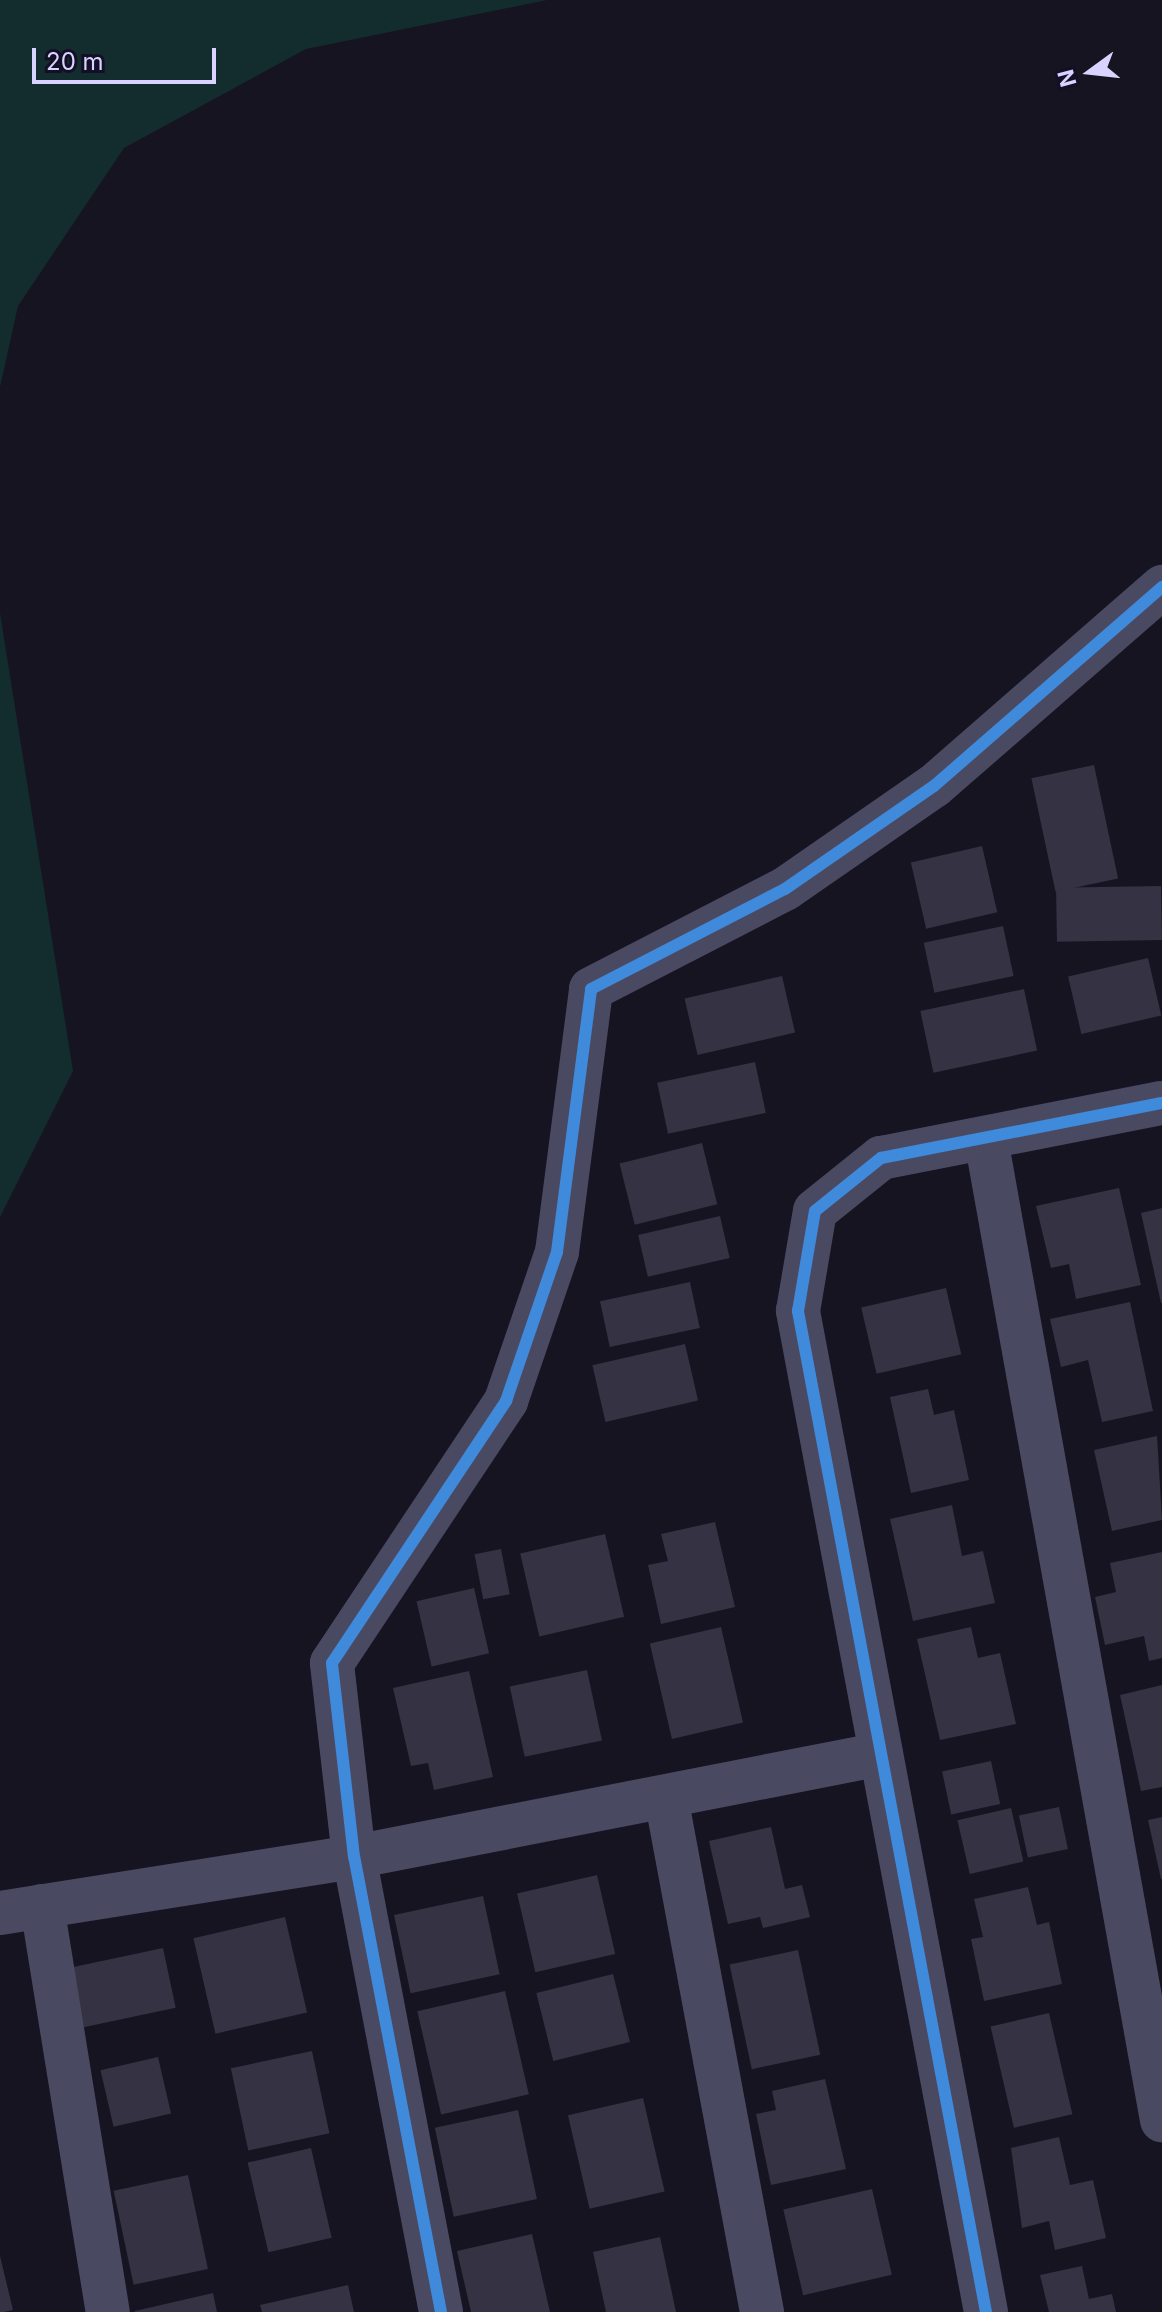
<!DOCTYPE html>
<html>
<head>
<meta charset="utf-8">
<style>
	body { margin:0 }
	#map { position:relative; width:1162px; height:2312px; overflow:hidden; background:#161421; font-family:Inter,sans-serif }
	div>[style] { position:absolute }
	[style*='--x'] { left:calc(var(--x)*1px); top:calc(var(--y)*1px); width:calc(var(--w)*1px); rotate:calc(var(--a)*1deg) }
	.green>* { inset:0; background:#132c2d }
	.building>* { inset:0; background:#343243; transform-origin:0 0 }
	.street>* { height:44px; margin:-22px; padding:0 22px; transform-origin:22px; border-radius:22px; background:#4a4962 }
	.cycleway>* { height:12px; margin:-6px; padding:0 6px; transform-origin:6px; border-radius:6px; background:#408adc }
	span { translate:-50% -50%; white-space:nowrap; text-align:center; line-height:1.15; -webkit-text-stroke:6px #130f26; paint-order:stroke }
	.north { position:absolute; left:1050px; top:32px; width:80px; height:80px; -webkit-text-stroke:6px #130f26; paint-order:stroke; rotate:255deg; font-size:22px; font-weight:700; line-height:32px; text-align:center; color:#d9d4ff }
	.north::after { content:''; display:block; margin:auto; width:28px; height:36px; background:#d9d4ff; clip-path:polygon(50% 0,100% 100%,50% 72%,0 100%) }
	.scale { position:absolute; left:32px; top:48px; width:184px; height:36px; box-sizing:border-box; border:4px solid #d9d4ff; border-top:0; padding-left:10px; font-size:24px; line-height:28px; white-space:nowrap; color:#d9d4ff; -webkit-text-stroke:6px #130f26; paint-order:stroke }
</style>
</head>
<body>
<div id="map">
	<div class="green">
		<div style="clip-path:polygon(0 0,547px 0,306px 49px,124px 148px,18px 306px,0 387px)"></div>
		<div style="clip-path:polygon(0 613px,73px 1071px,0 1217px)"></div>
	</div>
	<div class="building">
		<div style="left:1094px;top:765px;width:116px;height:64px;rotate:78deg"></div>
		<div style="left:982px;top:846px;width:68px;height:73px;rotate:77deg"></div>
		<div style="left:1161px;top:886px;width:54px;height:105px;rotate:89deg"></div>
		<div style="left:1003px;top:926px;width:51px;height:81px;rotate:78deg"></div>
		<div style="left:1148px;top:958px;width:59px;height:82px;rotate:77deg"></div>
		<div style="left:782px;top:976px;width:58px;height:100px;rotate:77deg"></div>
		<div style="left:1024px;top:989px;width:63px;height:106px;rotate:78deg"></div>
		<div style="left:755px;top:1062px;width:52px;height:100px;rotate:78deg"></div>
		<div style="left:702px;top:1143px;width:63px;height:85px;rotate:76deg"></div>
		<div style="clip-path:polygon(1119px 1188px,1141px 1285px,1076px 1299px,1069px 1264px,1051px 1268px,1036px 1206px)"></div>
		<div style="clip-path:polygon(1162px 1208px,1162px 1303px,1161px 1303px,1141px 1213px)"></div>
		<div style="left:720px;top:1216px;width:43px;height:84px;rotate:77deg"></div>
		<div style="left:690px;top:1282px;width:47px;height:92px;rotate:78deg"></div>
		<div style="left:946px;top:1288px;width:68px;height:87px;rotate:77deg"></div>
		<div style="clip-path:polygon(1130px 1302px,1153px 1411px,1102px 1422px,1088px 1360px,1061px 1367px,1050px 1319px)"></div>
		<div style="left:685px;top:1344px;width:58px;height:95px;rotate:77deg"></div>
		<div style="clip-path:polygon(928px 1389px,934px 1415px,954px 1410px,969px 1480px,911px 1493px,890px 1397px)"></div>
		<div style="clip-path:polygon(1157px 1436px,1162px 1520px,1112px 1531px,1094px 1450px)"></div>
		<div style="clip-path:polygon(952px 1505px,962px 1556px,983px 1551px,995px 1603px,913px 1621px,890px 1519px)"></div>
		<div style="clip-path:polygon(715px 1522px,735px 1607px,661px 1624px,648px 1565px,668px 1561px,661px 1534px)"></div>
		<div style="left:605px;top:1534px;width:85px;height:87px;rotate:77deg"></div>
		<div style="left:501px;top:1549px;width:46px;height:27px;rotate:79deg"></div>
		<div style="clip-path:polygon(1162px 1552px,1162px 1658px,1149px 1661px,1144px 1636px,1105px 1645px,1095px 1597px,1116px 1592px,1110px 1563px)"></div>
		<div style="left:474px;top:1588px;width:67px;height:59px;rotate:77deg"></div>
		<div style="left:721px;top:1627px;width:98px;height:73px;rotate:77deg"></div>
		<div style="clip-path:polygon(971px 1627px,978px 1658px,1000px 1653px,1016px 1724px,940px 1740px,917px 1639px)"></div>
		<div style="left:587px;top:1670px;width:72px;height:79px;rotate:78deg"></div>
		<div style="clip-path:polygon(469px 1671px,493px 1777px,434px 1790px,428px 1763px,411px 1766px,393px 1688px)"></div>
		<div style="clip-path:polygon(1162px 1685px,1162px 1787px,1141px 1791px,1120px 1695px)"></div>
		<div style="left:991px;top:1761px;width:44px;height:50px;rotate:78deg"></div>
		<div style="left:1059px;top:1807px;width:43px;height:41px;rotate:78deg"></div>
		<div style="left:1011px;top:1808px;width:55px;height:55px;rotate:77deg"></div>
		<div style="clip-path:polygon(1162px 1817px,1162px 1879px,1161px 1879px,1148px 1820px)"></div>
		<div style="clip-path:polygon(771px 1827px,785px 1889px,802px 1885px,810px 1917px,763px 1928px,760px 1917px,728px 1924px,709px 1841px)"></div>
		<div style="left:597px;top:1875px;width:81px;height:82px;rotate:77deg"></div>
		<div style="clip-path:polygon(1028px 1887px,1037px 1925px,1049px 1922px,1062px 1984px,984px 2001px,971px 1939px,983px 1937px,974px 1899px)"></div>
		<div style="left:483px;top:1896px;width:80px;height:91px;rotate:78deg"></div>
		<div style="left:285px;top:1917px;width:98px;height:94px;rotate:77deg"></div>
		<div style="left:163px;top:1948px;width:61px;height:94px;rotate:78deg"></div>
		<div style="left:798px;top:1950px;width:107px;height:70px;rotate:78deg"></div>
		<div style="left:613px;top:1974px;width:70px;height:79px;rotate:76deg"></div>
		<div style="left:505px;top:1991px;width:106px;height:90px;rotate:77deg"></div>
		<div style="left:1049px;top:2013px;width:104px;height:60px;rotate:77deg"></div>
		<div style="left:312px;top:2051px;width:84px;height:83px;rotate:78deg"></div>
		<div style="left:158px;top:2057px;width:58px;height:59px;rotate:77deg"></div>
		<div style="clip-path:polygon(825px 2079px,846px 2169px,771px 2185px,756px 2114px,776px 2110px,772px 2091px)"></div>
		<div style="left:643px;top:2098px;width:96px;height:77px;rotate:77deg"></div>
		<div style="left:518px;top:2110px;width:91px;height:85px;rotate:78deg"></div>
		<div style="clip-path:polygon(1059px 2137px,1070px 2185px,1093px 2180px,1106px 2238px,1055px 2250px,1049px 2221px,1022px 2228px,1011px 2148px)"></div>
		<div style="left:311px;top:2148px;width:92px;height:65px;rotate:77deg"></div>
		<div style="left:188px;top:2175px;width:96px;height:76px;rotate:78deg"></div>
		<div style="left:872px;top:2189px;width:88px;height:91px;rotate:77deg"></div>
		<div style="clip-path:polygon(532px 2234px,550px 2312px,471px 2312px,457px 2251px)"></div>
		<div style="clip-path:polygon(660px 2237px,676px 2312px,606px 2312px,593px 2252px)"></div>
		<div style="clip-path:polygon(0 2256px,13px 2310px,4px 2312px,0 2312px)"></div>
		<div style="clip-path:polygon(1082px 2266px,1089px 2299px,1112px 2294px,1116px 2312px,1049px 2312px,1040px 2275px)"></div>
		<div style="clip-path:polygon(348px 2285px,354px 2312px,262px 2312px,260px 2305px)"></div>
		<div style="clip-path:polygon(213px 2293px,217px 2312px,135px 2312px,135px 2311px)"></div>
	</div>
	<div class="street">
		<div style="--x:986;--y:1139;--w:997;--a:79.83"></div>
		<div style="--x:666;--y:1797;--w:524;--a:79.44"></div>
		<div style="--x:42;--y:1906;--w:411;--a:80.8"></div>
		<div style="--x:0;--y:1913;--w:358;--a:-9"></div>
		<div style="--x:354;--y:1857;--w:537;--a:-11.06"></div>
		<div style="--x:441;--y:2312;--w:463;--a:-100.8"></div>
		<div style="--x:354;--y:1857;--w:195;--a:-96.5"></div>
		<div style="--x:332;--y:1663;--w:315;--a:-56.4"></div>
		<div style="--x:506;--y:1401;--w:157;--a:-71.1"></div>
		<div style="--x:557;--y:1252;--w:265;--a:-82.6"></div>
		<div style="--x:591;--y:989;--w:218;--a:-27.3"></div>
		<div style="--x:785;--y:889;--w:181;--a:-34.7"></div>
		<div style="--x:934;--y:786;--w:303;--a:-41.1"></div>
		<div style="--x:986;--y:2312;--w:1019;--a:-100.64"></div>
		<div style="--x:798;--y:1311;--w:101;--a:-80.4"></div>
		<div style="--x:815;--y:1211;--w:85;--a:-38.8"></div>
		<div style="--x:881;--y:1158;--w:286;--a:-11.1"></div>
	</div>
	<div class="cycleway">
		<div style="--x:441;--y:2312;--w:463;--a:-100.8"></div>
		<div style="--x:354;--y:1857;--w:195;--a:-96.5"></div>
		<div style="--x:332;--y:1663;--w:315;--a:-56.4"></div>
		<div style="--x:506;--y:1401;--w:157;--a:-71.1"></div>
		<div style="--x:557;--y:1252;--w:265;--a:-82.6"></div>
		<div style="--x:591;--y:989;--w:218;--a:-27.3"></div>
		<div style="--x:785;--y:889;--w:181;--a:-34.7"></div>
		<div style="--x:934;--y:786;--w:303;--a:-41.1"></div>
		<div style="--x:986;--y:2312;--w:1019;--a:-100.64"></div>
		<div style="--x:798;--y:1311;--w:101;--a:-80.4"></div>
		<div style="--x:815;--y:1211;--w:85;--a:-38.8"></div>
		<div style="--x:881;--y:1158;--w:286;--a:-11.1"></div>
	</div>
	<div class="north">N</div>
	<div class="scale">20 m</div>
</div>
</body>
</html>
